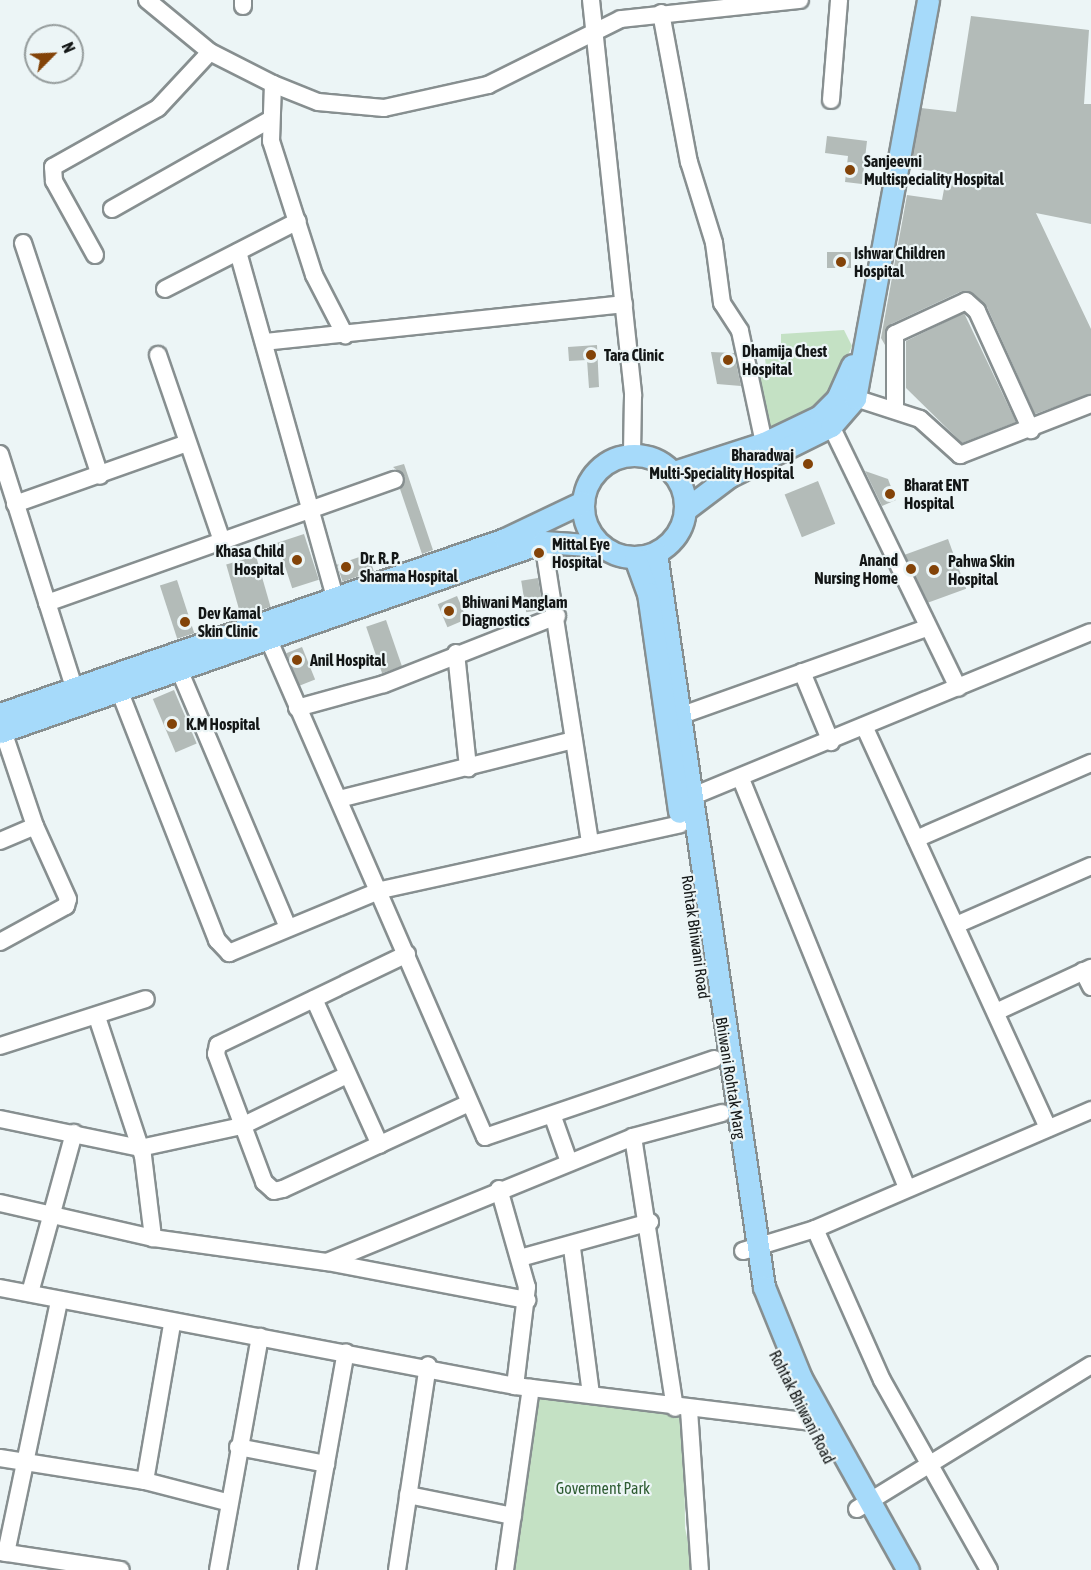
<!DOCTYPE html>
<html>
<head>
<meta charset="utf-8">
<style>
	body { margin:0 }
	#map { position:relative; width:1091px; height:1570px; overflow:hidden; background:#ecf5f6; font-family:"Asap Condensed",sans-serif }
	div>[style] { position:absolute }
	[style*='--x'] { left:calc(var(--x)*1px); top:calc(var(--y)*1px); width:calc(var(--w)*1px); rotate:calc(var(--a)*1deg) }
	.green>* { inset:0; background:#c4e1c4 }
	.building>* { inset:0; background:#b3bbb8; transform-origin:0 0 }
	.roads { filter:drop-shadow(2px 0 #878f90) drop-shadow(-2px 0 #878f90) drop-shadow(0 2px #878f90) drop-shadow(0 -2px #878f90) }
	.minor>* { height:16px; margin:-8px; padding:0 8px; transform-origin:8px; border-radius:8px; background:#fff }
	.major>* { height:21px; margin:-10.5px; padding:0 10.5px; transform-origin:10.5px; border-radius:10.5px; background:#a6dafa }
	.major>.ring { margin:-10.5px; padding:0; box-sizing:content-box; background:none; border:21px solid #a6dafa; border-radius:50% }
	.dots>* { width:16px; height:16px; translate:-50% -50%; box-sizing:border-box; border:3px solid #ecf5f6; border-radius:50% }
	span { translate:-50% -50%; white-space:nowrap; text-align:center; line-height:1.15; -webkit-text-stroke:4.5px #ecf5f6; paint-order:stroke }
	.poi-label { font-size:16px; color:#131616; font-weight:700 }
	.left { translate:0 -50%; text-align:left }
	.right { translate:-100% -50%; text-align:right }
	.street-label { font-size:16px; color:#131616 }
	.park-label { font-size:16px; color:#2e5c32 }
	.north { position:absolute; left:24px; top:24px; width:60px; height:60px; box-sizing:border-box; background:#ecf5f6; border:2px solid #959c9c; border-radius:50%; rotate:66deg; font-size:16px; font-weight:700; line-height:24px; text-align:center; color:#131616 }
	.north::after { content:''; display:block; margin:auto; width:21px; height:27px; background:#834308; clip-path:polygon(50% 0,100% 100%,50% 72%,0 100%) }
</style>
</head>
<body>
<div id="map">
	<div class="green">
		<div style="clip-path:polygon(844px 330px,852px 346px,833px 389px,814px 409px,769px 431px,753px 370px,766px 367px,764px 350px,781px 349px,781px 334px)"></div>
		<div style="clip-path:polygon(537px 1394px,684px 1413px,685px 1528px,694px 1570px,511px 1570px)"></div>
	</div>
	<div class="building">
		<div style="clip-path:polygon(971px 16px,1089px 30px,1084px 104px,1091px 104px,1091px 224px,1036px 213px,1091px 329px,1091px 394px,1035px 414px,987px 307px,973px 293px,962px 291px,891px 324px,885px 345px,881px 338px,907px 195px,942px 200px,947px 173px,910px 168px,921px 108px,956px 112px)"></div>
		<div style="clip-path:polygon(827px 136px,867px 141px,862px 184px,845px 182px,848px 156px,825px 153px)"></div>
		<div style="left:827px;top:252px;width:24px;height:16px"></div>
		<div style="clip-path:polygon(964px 313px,1016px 422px,962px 443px,906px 388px,906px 341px)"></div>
		<div style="clip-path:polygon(597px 345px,599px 387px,589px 388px,587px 360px,569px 361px,568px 347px)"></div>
		<div style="clip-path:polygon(711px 352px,734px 353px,741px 386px,717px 384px)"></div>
		<div style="clip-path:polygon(404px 464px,433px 550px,422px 554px,400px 489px,405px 477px,393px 467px)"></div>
		<div style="clip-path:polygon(865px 471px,888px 479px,896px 500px,882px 506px)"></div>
		<div style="left:818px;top:481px;width:46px;height:36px;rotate:68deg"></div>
		<div style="left:304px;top:534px;width:48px;height:28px;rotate:72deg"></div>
		<div style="left:948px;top:539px;width:53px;height:46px;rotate:70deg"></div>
		<div style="left:368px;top:554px;width:18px;height:33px;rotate:71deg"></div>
		<div style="left:256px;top:556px;width:53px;height:31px;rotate:74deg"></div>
		<div style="left:538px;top:578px;width:32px;height:17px;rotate:81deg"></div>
		<div style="left:177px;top:580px;width:56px;height:18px;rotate:72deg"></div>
		<div style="left:457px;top:596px;width:25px;height:21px;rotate:67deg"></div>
		<div style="left:386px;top:620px;width:49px;height:21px;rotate:71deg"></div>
		<div style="left:302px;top:647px;width:35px;height:17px;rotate:68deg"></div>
		<div style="left:174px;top:690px;width:58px;height:23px;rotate:67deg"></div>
	</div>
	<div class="roads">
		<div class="minor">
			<div style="--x:147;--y:0;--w:82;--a:39.5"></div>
			<div style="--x:210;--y:52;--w:71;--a:26.9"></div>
			<div style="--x:273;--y:84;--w:48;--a:21.8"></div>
			<div style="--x:318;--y:102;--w:66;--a:5.2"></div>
			<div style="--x:384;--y:108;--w:107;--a:-12.5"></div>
			<div style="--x:488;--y:85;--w:148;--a:-26.4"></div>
			<div style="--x:621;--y:19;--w:180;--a:-6.1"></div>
			<div style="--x:243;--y:0;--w:6;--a:90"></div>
			<div style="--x:591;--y:0;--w:398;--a:83.9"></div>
			<div style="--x:633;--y:396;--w:58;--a:91"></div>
			<div style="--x:661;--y:13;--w:152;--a:79.4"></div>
			<div style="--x:689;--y:162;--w:85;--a:72.8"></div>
			<div style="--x:714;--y:243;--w:61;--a:82.4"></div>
			<div style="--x:722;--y:303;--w:33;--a:57"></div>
			<div style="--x:740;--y:331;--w:115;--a:77.9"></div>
			<div style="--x:273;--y:84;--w:57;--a:92"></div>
			<div style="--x:271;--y:141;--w:141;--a:72.2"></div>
			<div style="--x:314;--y:275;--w:68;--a:62.7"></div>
			<div style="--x:831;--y:100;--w:100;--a:-85.4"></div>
			<div style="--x:112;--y:209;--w:180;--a:-29.5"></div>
			<div style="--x:23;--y:243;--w:245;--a:71.7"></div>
			<div style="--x:238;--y:252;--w:359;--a:74.3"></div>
			<div style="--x:95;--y:255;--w:85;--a:-119"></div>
			<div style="--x:54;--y:181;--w:14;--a:-94"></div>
			<div style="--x:53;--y:167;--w:120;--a:-29.3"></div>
			<div style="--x:158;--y:108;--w:76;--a:-47.1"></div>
			<div style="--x:165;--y:289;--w:149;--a:-27.1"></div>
			<div style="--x:264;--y:342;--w:362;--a:-6"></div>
			<div style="--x:158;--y:355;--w:197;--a:71"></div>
			<div style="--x:855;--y:398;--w:68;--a:17.9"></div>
			<div style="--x:920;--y:419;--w:54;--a:42"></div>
			<div style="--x:960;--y:455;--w:141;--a:-21.3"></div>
			<div style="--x:895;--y:410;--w:76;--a:-90"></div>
			<div style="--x:895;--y:334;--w:78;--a:-24.9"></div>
			<div style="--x:966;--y:301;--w:15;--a:42"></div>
			<div style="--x:977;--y:311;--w:131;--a:65.6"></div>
			<div style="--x:831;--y:426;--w:291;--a:64.1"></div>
			<div style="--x:0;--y:454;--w:244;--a:72.4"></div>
			<div style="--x:15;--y:504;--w:182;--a:-19.5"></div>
			<div style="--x:543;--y:542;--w:303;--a:81.1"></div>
			<div style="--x:47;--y:603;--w:369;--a:-19.5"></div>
			<div style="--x:268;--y:638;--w:544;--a:66.5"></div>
			<div style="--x:485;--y:1137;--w:242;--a:-18.8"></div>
			<div style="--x:456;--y:653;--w:116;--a:84"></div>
			<div style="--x:175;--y:660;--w:290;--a:67.1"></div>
			<div style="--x:802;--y:672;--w:76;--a:67.5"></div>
			<div style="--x:119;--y:690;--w:269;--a:68.6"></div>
			<div style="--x:217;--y:940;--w:18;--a:47"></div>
			<div style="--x:229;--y:953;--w:165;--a:-22.5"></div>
			<div style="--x:381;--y:890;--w:306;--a:-12.4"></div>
			<div style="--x:297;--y:708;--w:90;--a:-15.4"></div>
			<div style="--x:384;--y:684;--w:186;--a:-21.5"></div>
			<div style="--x:671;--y:719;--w:272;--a:-19.6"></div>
			<div style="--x:864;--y:726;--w:442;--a:65.4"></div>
			<div style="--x:741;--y:779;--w:439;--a:67.9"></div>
			<div style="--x:339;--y:799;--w:242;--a:-14.1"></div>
			<div style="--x:681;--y:801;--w:443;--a:-22.4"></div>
			<div style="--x:916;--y:839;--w:191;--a:-23.5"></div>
			<div style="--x:0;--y:841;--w:38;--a:-23"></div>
			<div style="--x:956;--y:925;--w:147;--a:-23.6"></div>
			<div style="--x:0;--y:942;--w:75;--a:-28.6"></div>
			<div style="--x:66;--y:906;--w:7;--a:-74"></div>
			<div style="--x:68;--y:899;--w:80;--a:-114.3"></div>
			<div style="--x:35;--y:826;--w:100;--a:-108.6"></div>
			<div style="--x:407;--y:954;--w:210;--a:154.3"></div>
			<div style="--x:218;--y:1045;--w:9;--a:103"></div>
			<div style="--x:216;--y:1054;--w:137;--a:69.4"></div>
			<div style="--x:264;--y:1182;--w:13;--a:42"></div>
			<div style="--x:274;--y:1191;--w:9;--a:-13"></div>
			<div style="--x:283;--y:1189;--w:205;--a:-24.8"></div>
			<div style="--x:1083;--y:971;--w:18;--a:63"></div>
			<div style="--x:314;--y:999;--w:160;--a:65.7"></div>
			<div style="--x:996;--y:1012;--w:105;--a:-24.9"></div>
			<div style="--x:97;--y:1017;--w:146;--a:71.7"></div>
			<div style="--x:143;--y:1156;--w:83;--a:83"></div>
			<div style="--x:0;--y:1046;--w:153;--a:-17.8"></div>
			<div style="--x:553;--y:1117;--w:48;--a:70.4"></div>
			<div style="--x:0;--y:1119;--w:143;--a:11.7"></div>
			<div style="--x:140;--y:1148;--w:104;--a:-12.2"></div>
			<div style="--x:242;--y:1126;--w:117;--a:-25.9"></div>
			<div style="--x:633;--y:1137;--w:274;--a:81.2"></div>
			<div style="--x:499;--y:1189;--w:102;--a:74.1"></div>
			<div style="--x:527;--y:1287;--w:100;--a:96.9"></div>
			<div style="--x:0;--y:1203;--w:157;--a:12.9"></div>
			<div style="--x:153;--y:1238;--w:176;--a:7.9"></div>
			<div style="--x:327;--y:1262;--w:204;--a:10.8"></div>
			<div style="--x:815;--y:1229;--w:165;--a:66.1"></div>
			<div style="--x:882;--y:1380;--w:218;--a:60.6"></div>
			<div style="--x:572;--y:1248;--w:148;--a:82.6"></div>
			<div style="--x:743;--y:1251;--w:75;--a:-17"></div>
			<div style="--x:815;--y:1229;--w:301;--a:-23.3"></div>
			<div style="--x:520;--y:1258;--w:135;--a:-15.5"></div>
			<div style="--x:327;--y:1262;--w:331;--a:-22.2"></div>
			<div style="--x:633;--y:1137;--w:92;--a:-15.1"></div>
			<div style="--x:0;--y:1288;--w:524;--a:10.77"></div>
			<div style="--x:515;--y:1386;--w:310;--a:6.9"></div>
			<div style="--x:30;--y:1293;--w:166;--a:-74.6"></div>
			<div style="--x:689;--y:1410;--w:160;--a:86.1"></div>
			<div style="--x:238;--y:1447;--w:90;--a:10.9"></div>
			<div style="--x:0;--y:1458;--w:147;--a:9"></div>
			<div style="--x:145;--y:1481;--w:85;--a:14.4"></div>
			<div style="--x:145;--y:1481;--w:159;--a:-80.2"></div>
			<div style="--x:408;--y:1495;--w:107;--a:11.3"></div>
			<div style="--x:857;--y:1509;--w:275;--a:-31.6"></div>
			<div style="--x:0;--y:1552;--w:122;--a:8.5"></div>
			<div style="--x:6;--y:1553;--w:258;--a:-78.1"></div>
			<div style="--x:218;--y:1570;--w:237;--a:-79.8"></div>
			<div style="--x:307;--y:1570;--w:221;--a:-79.9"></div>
			<div style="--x:397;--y:1570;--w:207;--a:-81.4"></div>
			<div style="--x:505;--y:1570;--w:184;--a:-81.9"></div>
		</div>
		<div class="major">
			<div class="ring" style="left:583px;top:455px;width:81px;height:81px"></div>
			<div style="--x:674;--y:472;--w:95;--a:-17.9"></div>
			<div style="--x:764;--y:443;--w:62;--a:-25.7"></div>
			<div style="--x:820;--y:416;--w:24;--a:-45"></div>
			<div style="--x:837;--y:399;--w:37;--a:-66"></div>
			<div style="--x:686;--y:509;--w:55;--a:-36.9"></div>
			<div style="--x:730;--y:476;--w:113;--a:-26.3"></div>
			<div style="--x:831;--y:426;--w:37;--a:-49"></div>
			<div style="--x:855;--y:398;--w:405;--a:-79.6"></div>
			<div style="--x:656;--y:553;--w:742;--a:81.63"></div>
			<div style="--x:764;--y:1287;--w:98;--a:67.9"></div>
			<div style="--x:801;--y:1378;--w:220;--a:60.9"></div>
			<div style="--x:635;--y:558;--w:37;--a:70"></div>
			<div style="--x:648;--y:593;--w:221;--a:81.9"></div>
			<div style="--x:0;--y:714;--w:534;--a:-19.11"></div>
			<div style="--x:505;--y:539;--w:86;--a:-25.4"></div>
			<div style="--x:0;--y:732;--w:575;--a:-19.29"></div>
			<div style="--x:543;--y:542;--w:59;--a:3.9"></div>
		</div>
	</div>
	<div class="dots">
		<div style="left:850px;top:170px;background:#834308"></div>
		<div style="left:841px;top:262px;background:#834308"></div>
		<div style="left:591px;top:355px;background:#834308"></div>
		<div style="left:728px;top:360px;background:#834308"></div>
		<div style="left:808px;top:464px;background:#834308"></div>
		<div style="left:890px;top:494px;background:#834308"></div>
		<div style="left:539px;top:553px;background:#834308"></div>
		<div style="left:297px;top:560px;background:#834308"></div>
		<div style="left:346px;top:567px;background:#834308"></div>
		<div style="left:911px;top:569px;background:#834308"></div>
		<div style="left:934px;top:570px;background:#834308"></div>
		<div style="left:449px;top:611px;background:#834308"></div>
		<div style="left:185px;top:622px;background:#834308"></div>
		<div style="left:297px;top:660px;background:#834308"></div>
		<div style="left:172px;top:724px;background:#834308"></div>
	</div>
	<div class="poi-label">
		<span class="left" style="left:864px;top:170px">Sanjeevni<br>Multispeciality Hospital</span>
		<span class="left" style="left:854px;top:262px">Ishwar Children<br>Hospital</span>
		<span class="left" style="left:742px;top:360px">Dhamija Chest<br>Hospital</span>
		<span class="left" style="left:604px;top:355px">Tara Clinic</span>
		<span class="right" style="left:794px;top:464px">Bharadwaj<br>Multi-Speciality Hospital</span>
		<span class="left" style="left:904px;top:494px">Bharat ENT<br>Hospital</span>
		<span class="left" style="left:552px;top:553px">Mittal Eye<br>Hospital</span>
		<span class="right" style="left:284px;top:560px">Khasa Child<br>Hospital</span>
		<span class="left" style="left:360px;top:567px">Dr. R. P.<br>Sharma Hospital</span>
		<span class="right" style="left:898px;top:569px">Anand<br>Nursing Home</span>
		<span class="left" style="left:948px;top:570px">Pahwa Skin<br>Hospital</span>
		<span class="left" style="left:462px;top:611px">Bhiwani Manglam<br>Diagnostics</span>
		<span class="left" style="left:198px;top:622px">Dev Kamal<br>Skin Clinic</span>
		<span class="left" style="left:310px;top:660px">Anil Hospital</span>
		<span class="left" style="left:186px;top:724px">K.M Hospital</span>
	</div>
	<div class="street-label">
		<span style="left:696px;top:937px;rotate:82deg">Rohtak Bhiwani Road</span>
		<span style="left:731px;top:1078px;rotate:81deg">Bhiwani Rohtak Marg</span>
		<span style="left:802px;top:1407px;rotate:63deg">Rohtak Bhiwani Road</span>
	</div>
	<div class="park-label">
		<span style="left:603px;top:1488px">Goverment Park</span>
	</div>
	<div class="north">N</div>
</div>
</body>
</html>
